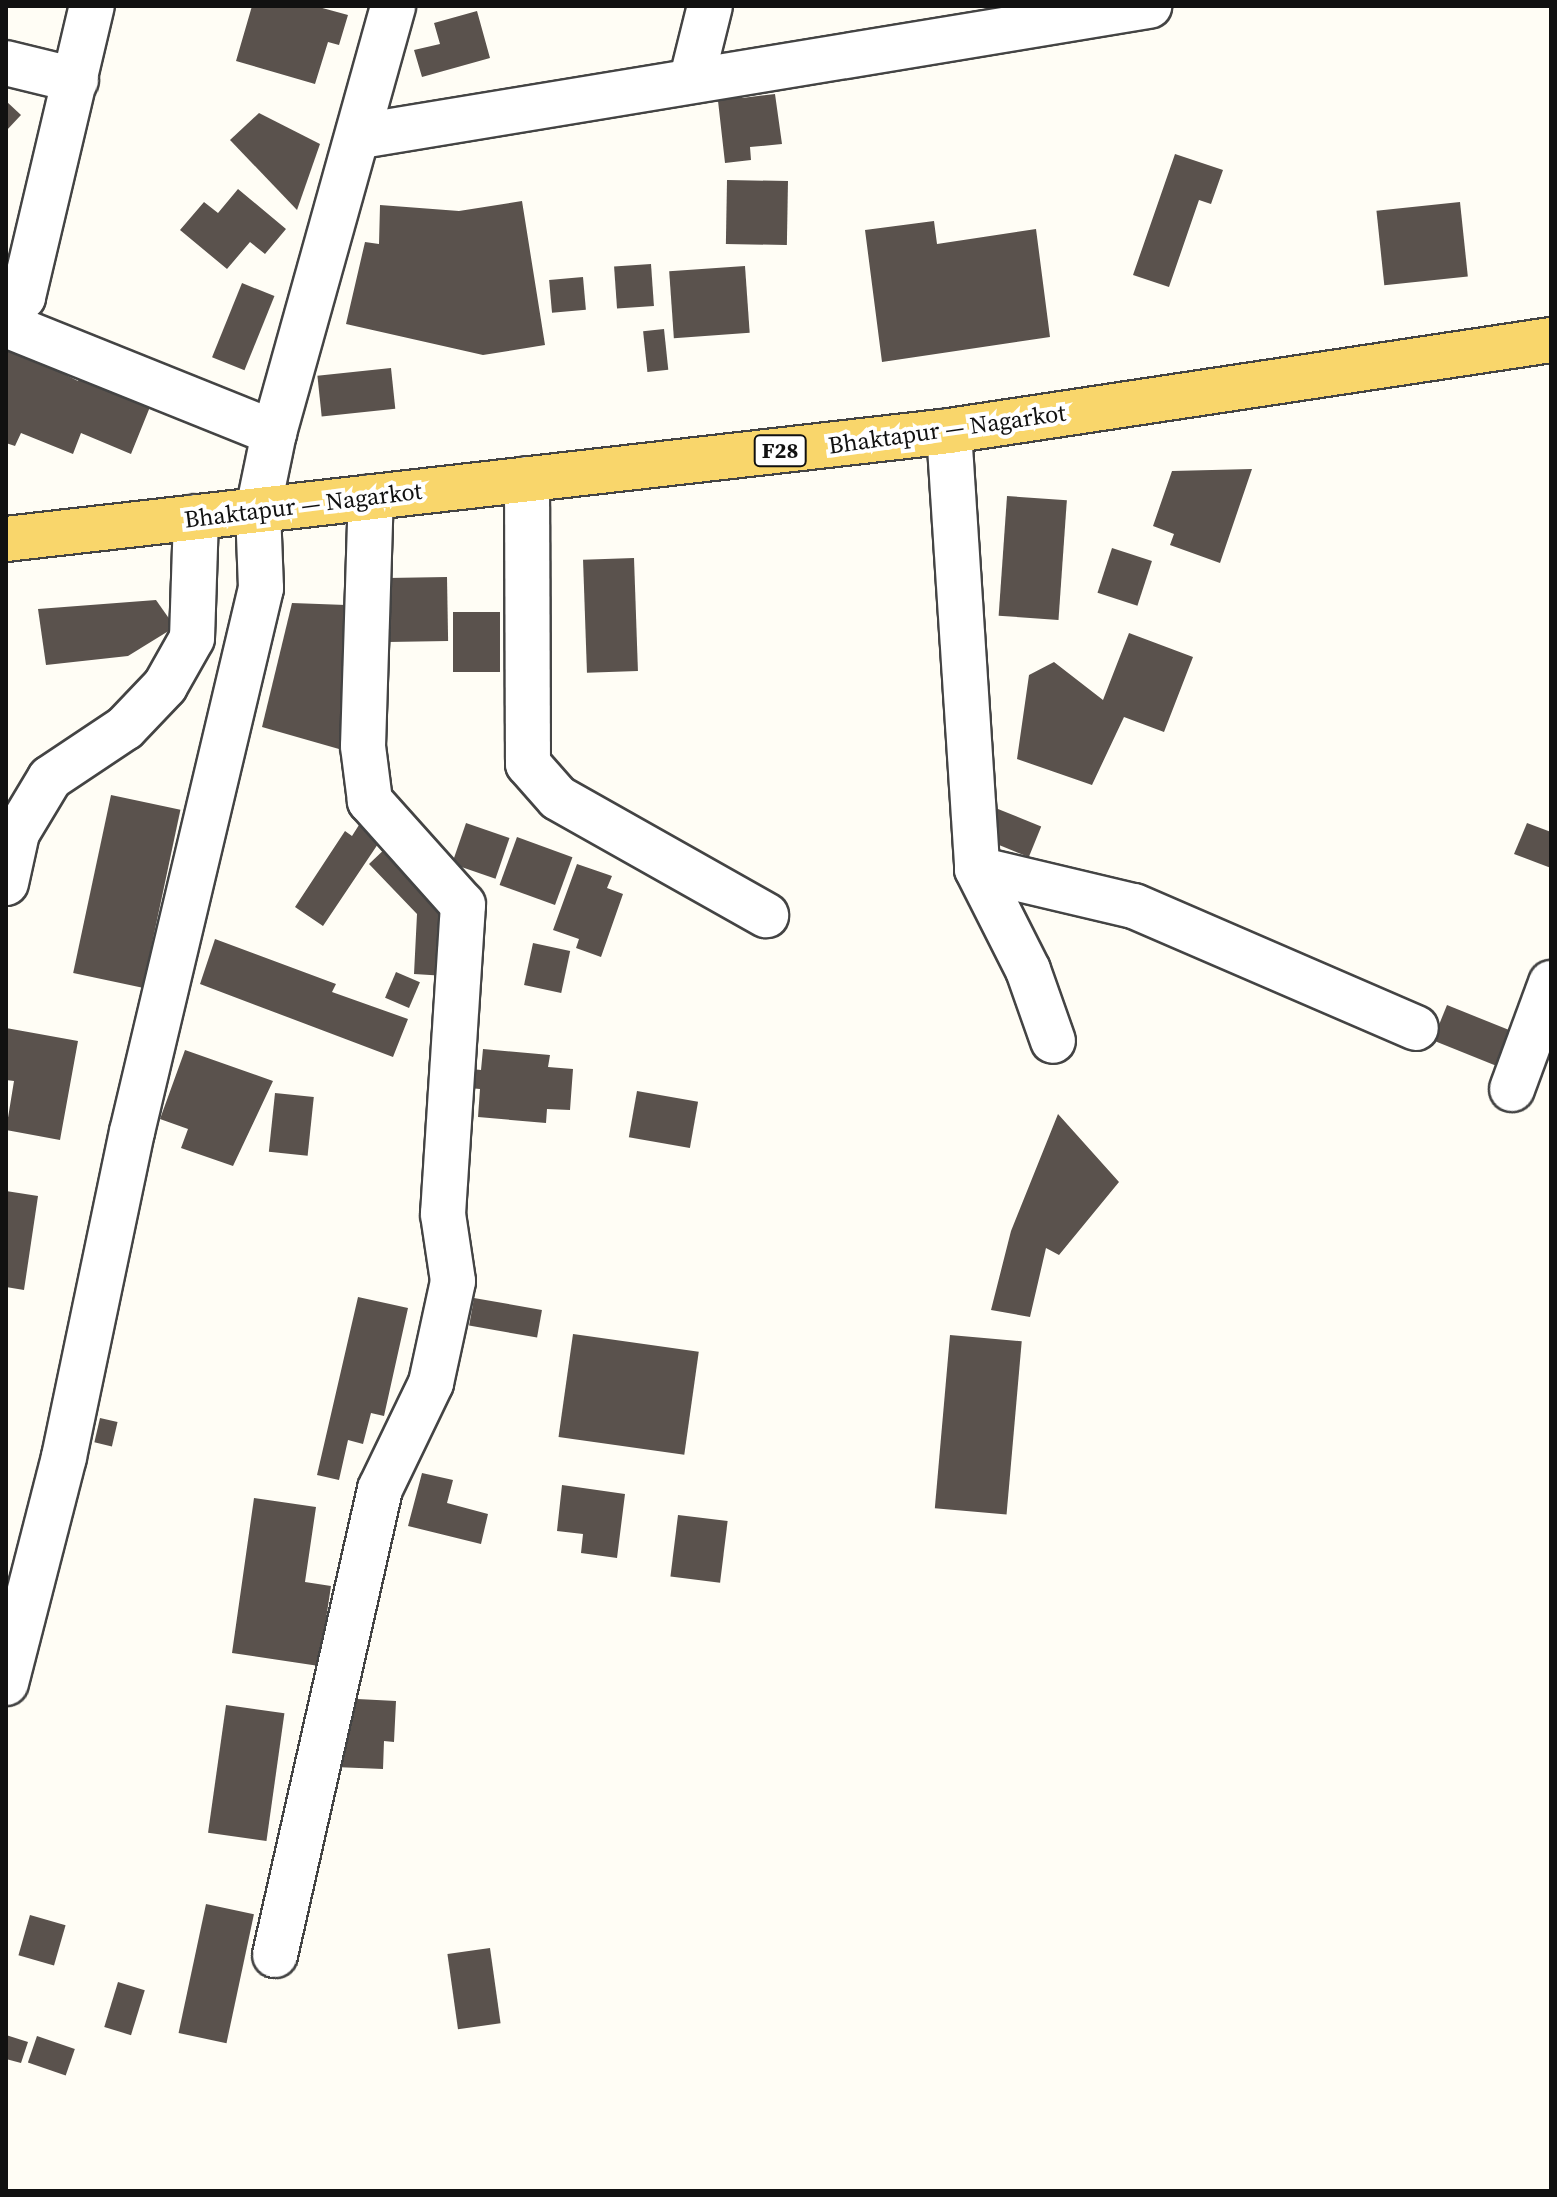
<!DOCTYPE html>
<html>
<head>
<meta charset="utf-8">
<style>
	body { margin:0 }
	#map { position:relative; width:1557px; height:2197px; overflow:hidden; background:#fffdf5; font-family:"Source Serif 4",serif }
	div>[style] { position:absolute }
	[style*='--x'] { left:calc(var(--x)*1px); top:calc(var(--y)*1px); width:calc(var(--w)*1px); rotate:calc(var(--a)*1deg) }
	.building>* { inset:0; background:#5a524d; transform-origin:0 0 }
	.roads { filter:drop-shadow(2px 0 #444) drop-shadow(-2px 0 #444) drop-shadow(0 2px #444) drop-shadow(0 -2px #444) }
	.minor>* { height:44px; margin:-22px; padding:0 22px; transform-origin:22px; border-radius:22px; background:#fff }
	.major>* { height:44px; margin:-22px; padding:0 22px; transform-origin:22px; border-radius:22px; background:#f9d66b }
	span { translate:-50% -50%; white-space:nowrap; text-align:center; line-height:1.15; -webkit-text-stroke:8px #fff; paint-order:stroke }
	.shield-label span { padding:2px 6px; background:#fff; border:2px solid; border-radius:6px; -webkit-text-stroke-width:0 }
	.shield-label { font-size:22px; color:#111; font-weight:700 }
	.street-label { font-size:24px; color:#111 }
	.frame { position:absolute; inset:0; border:8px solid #111; pointer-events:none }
</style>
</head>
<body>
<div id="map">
	<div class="building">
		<div style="clip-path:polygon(252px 6px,315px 6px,348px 15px,339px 45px,328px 42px,315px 84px,236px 61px)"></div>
		<div style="clip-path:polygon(477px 11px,490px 58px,422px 77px,414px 50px,440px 44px,434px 23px)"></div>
		<div style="clip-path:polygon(741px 89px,742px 98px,775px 94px,782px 144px,750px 147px,751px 160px,725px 163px,717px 92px)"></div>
		<div style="clip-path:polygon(6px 101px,21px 115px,6px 131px)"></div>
		<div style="clip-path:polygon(259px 113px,320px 144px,297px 210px,230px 140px)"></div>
		<div style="clip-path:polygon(1175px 154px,1223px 170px,1211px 204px,1199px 200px,1169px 287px,1133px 275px)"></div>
		<div style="left:727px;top:180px;width:61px;height:64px;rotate:1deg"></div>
		<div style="clip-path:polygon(238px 189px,286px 229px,265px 254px,250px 242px,227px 269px,180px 230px,204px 202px,218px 213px)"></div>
		<div style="clip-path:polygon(522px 201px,545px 345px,483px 355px,346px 324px,365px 242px,379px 244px,380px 205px,459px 211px)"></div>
		<div style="left:1460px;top:202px;width:75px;height:84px;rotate:84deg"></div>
		<div style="clip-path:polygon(934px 221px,937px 244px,1036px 229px,1050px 337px,882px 362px,865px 230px)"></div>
		<div style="left:651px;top:264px;width:42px;height:37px;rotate:86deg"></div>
		<div style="left:745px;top:266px;width:67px;height:76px;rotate:86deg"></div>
		<div style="left:583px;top:277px;width:33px;height:34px;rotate:85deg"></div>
		<div style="left:242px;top:283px;width:35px;height:80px;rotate:22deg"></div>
		<div style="left:664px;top:329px;width:41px;height:21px;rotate:84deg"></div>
		<div style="clip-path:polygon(6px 345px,78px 381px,82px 372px,156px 392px,131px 454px,81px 433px,73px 454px,21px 433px,15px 446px,6px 443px)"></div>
		<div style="left:391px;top:368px;width:41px;height:74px;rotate:84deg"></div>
		<div style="clip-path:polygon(1252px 469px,1220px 563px,1170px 545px,1174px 534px,1153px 526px,1172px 471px)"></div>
		<div style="left:1007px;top:496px;width:60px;height:120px;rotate:4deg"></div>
		<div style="left:1112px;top:548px;width:42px;height:47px;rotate:18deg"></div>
		<div style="left:634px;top:558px;width:113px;height:51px;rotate:88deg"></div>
		<div style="left:447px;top:577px;width:64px;height:60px;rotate:89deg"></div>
		<div style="clip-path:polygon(156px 600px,175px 627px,128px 656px,46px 665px,38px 609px)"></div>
		<div style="clip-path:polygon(292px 603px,346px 605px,339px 749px,262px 727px)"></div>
		<div style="left:453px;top:612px;width:47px;height:60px"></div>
		<div style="clip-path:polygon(1129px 633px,1193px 657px,1164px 732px,1124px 717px,1092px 785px,1017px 759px,1029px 675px,1054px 662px,1103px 700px)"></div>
		<div style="left:111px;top:795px;width:71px;height:182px;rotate:12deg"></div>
		<div style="left:993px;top:807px;width:52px;height:33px;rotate:22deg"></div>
		<div style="clip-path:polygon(364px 817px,386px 832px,323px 926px,295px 907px,345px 831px,352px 836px)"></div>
		<div style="left:466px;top:823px;width:46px;height:43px;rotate:19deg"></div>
		<div style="clip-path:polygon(1527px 823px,1551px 832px,1551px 868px,1514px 854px)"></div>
		<div style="left:517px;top:837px;width:59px;height:51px;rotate:20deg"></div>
		<div style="clip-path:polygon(389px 845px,450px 910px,446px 976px,414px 974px,417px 914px,369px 864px)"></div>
		<div style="clip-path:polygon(577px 864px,612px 876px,607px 888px,623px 894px,601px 957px,576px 948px,579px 939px,553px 930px)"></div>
		<div style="clip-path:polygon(215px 939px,336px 984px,332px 992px,408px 1019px,393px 1057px,200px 984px)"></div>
		<div style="left:533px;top:943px;width:38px;height:43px;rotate:12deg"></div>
		<div style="left:396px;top:972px;width:26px;height:28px;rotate:23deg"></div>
		<div style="left:1447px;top:1005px;width:71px;height:38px;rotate:22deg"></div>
		<div style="clip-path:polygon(6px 1028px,78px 1041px,60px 1140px,6px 1130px,14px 1081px,6px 1080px)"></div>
		<div style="clip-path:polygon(483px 1049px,550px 1055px,548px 1067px,573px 1069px,570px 1110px,547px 1109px,546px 1123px,478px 1117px,480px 1089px,469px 1088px,471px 1069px,481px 1070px)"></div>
		<div style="clip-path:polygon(185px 1050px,273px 1081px,233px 1166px,181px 1148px,188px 1129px,160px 1119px)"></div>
		<div style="left:637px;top:1091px;width:62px;height:47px;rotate:10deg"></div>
		<div style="left:275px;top:1093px;width:39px;height:59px;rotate:6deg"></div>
		<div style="clip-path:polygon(1058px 1114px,1119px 1182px,1059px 1255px,1046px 1248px,1030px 1317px,991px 1310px,1011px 1231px)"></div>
		<div style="clip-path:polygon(6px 1191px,38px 1196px,24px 1290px,6px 1287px)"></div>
		<div style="clip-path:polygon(358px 1297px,408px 1308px,384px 1416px,371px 1413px,363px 1444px,348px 1440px,339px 1480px,317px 1475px)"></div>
		<div style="left:474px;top:1298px;width:69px;height:28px;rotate:10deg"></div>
		<div style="left:573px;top:1334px;width:127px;height:104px;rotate:8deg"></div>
		<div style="left:950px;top:1335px;width:72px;height:174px;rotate:5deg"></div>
		<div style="left:100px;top:1418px;width:18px;height:25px;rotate:13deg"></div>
		<div style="clip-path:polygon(422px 1473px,453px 1480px,447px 1503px,488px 1514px,481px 1544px,408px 1526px)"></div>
		<div style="clip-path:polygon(562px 1485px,625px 1494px,617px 1558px,581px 1553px,583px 1534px,557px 1531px)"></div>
		<div style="clip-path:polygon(254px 1498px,316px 1507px,305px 1582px,331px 1586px,319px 1666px,232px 1653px)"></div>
		<div style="left:678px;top:1515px;width:50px;height:62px;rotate:7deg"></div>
		<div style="clip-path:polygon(338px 1698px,396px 1701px,394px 1742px,384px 1741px,383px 1769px,335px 1767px)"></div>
		<div style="left:226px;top:1705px;width:59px;height:129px;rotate:8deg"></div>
		<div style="left:206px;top:1904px;width:49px;height:132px;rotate:12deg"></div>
		<div style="left:30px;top:1915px;width:37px;height:42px;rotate:16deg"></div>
		<div style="left:490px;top:1948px;width:76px;height:43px;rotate:82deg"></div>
		<div style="left:118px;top:1982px;width:28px;height:47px;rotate:17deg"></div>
		<div style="clip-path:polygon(6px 2035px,28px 2042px,21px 2063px,6px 2059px)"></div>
		<div style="left:37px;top:2036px;width:40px;height:28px;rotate:19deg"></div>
	</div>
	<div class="roads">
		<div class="minor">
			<div style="--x:6;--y:63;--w:72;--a:13.7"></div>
			<div style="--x:692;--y:78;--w:74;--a:-76"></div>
			<div style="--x:361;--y:136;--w:799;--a:-9.37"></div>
			<div style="--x:6;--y:311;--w:22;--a:-39"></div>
			<div style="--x:23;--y:297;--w:299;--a:-76.7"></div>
			<div style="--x:6;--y:325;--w:289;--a:21.9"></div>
			<div style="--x:949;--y:431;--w:439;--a:86.3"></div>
			<div style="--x:977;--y:869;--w:113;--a:63.2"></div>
			<div style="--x:1028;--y:970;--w:75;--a:70.6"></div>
			<div style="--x:527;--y:479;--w:285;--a:89.8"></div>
			<div style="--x:528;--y:764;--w:45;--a:48.6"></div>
			<div style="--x:558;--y:798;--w:239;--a:29.4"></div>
			<div style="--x:977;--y:869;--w:161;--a:13.3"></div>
			<div style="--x:1134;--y:906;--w:307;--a:23.4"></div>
			<div style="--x:6;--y:883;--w:51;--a:-77.6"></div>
			<div style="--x:17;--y:833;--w:64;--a:-59"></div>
			<div style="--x:50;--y:778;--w:90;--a:-33.7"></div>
			<div style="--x:125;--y:728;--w:58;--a:-46.4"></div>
			<div style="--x:165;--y:686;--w:55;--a:-60.6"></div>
			<div style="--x:192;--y:638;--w:121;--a:-88.1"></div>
			<div style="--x:1512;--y:1089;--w:113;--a:-69.8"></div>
			<div style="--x:6;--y:1683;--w:233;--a:-75.6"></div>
			<div style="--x:64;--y:1457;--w:332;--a:-78.2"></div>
			<div style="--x:132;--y:1132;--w:559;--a:-76.66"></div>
			<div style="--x:261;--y:588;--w:78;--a:-92.2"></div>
			<div style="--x:258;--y:510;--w:79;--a:-78.3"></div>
			<div style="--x:274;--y:433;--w:443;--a:-74.4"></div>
			<div style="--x:275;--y:1955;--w:478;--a:-77.3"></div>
			<div style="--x:380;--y:1489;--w:118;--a:-64.3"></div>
			<div style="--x:431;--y:1383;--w:104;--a:-77.8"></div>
			<div style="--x:453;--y:1281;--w:68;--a:-98.5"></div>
			<div style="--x:443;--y:1214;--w:310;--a:-86.3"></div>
			<div style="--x:463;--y:905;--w:140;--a:-131.8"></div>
			<div style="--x:370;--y:801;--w:55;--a:-97.3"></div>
			<div style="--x:363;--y:746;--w:249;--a:-88.2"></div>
		</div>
		<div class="major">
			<div style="--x:6;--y:539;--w:949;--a:-6.53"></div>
			<div style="--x:949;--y:431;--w:609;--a:-8.6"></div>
		</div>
	</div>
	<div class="shield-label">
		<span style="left:780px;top:451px">F28</span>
	</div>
	<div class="street-label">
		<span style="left:947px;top:429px;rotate:-8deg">Bhaktapur — Nagarkot</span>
		<span style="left:303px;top:505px;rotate:-7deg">Bhaktapur — Nagarkot</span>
	</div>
	<div class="frame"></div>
</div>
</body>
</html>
